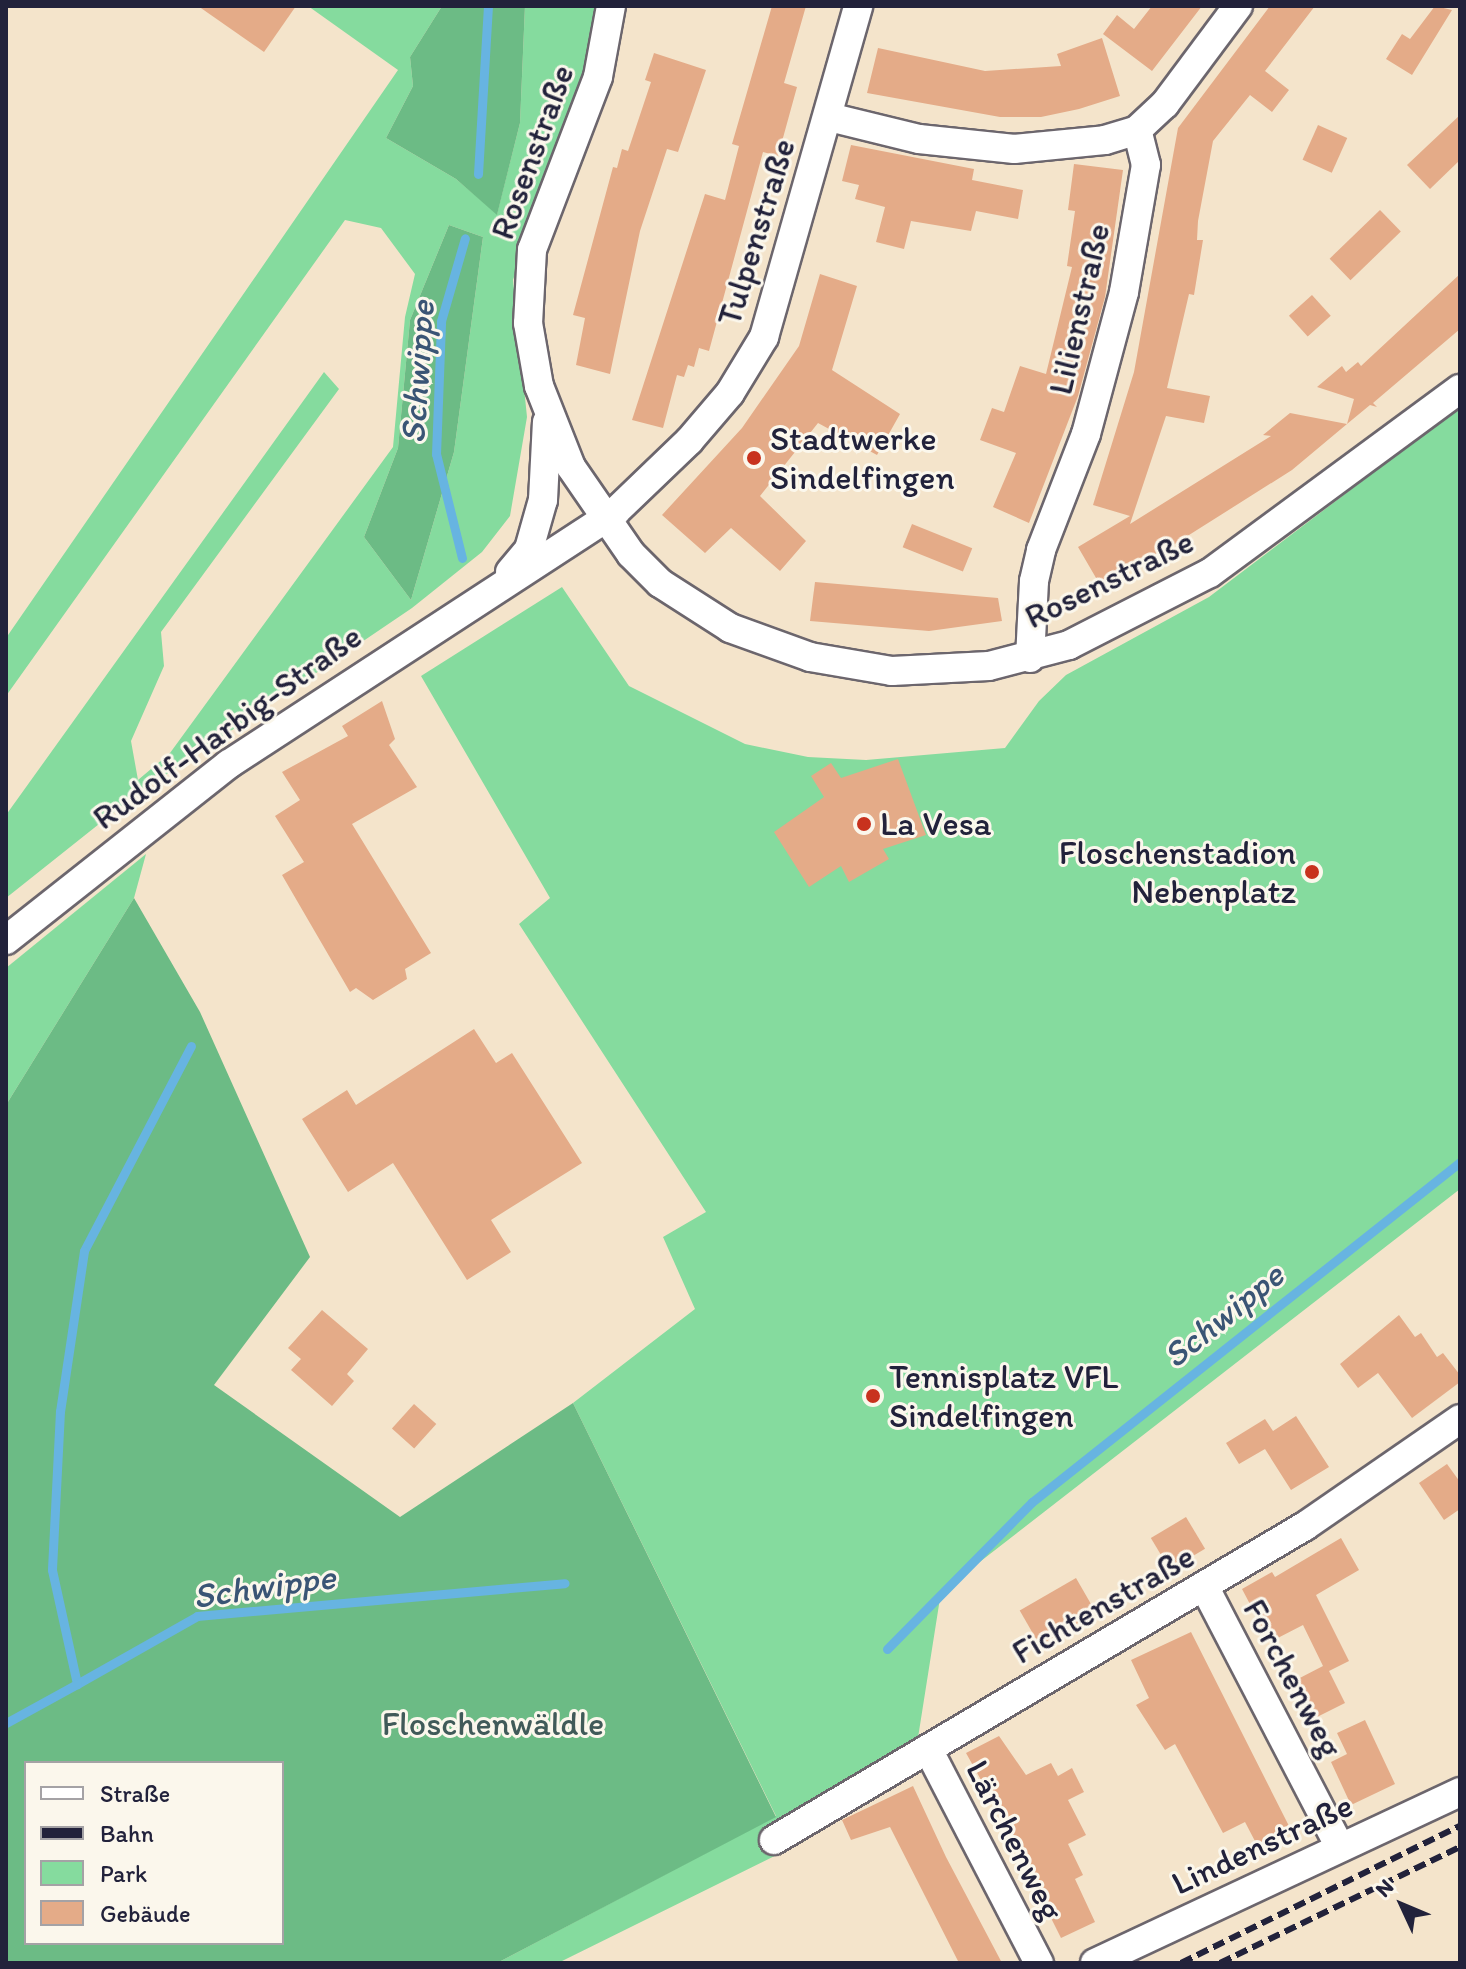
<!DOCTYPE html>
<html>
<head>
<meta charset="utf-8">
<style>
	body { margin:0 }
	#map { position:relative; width:1466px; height:1969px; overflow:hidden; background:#f4e4cb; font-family:Itim,sans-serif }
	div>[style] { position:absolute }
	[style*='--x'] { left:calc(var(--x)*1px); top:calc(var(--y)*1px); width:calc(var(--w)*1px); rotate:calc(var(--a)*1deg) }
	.green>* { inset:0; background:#85db9e }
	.forest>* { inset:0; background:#6cbb85 }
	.stream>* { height:9px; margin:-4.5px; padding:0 4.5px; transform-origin:4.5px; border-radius:4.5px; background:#67b4e1 }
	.building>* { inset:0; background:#e4ab88; transform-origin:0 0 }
	.roads { filter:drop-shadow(2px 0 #6c666d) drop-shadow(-2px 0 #6c666d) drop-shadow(0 2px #6c666d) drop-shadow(0 -2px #6c666d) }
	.street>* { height:28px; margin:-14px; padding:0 14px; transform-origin:14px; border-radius:14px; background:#fff }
	.rail>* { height:6px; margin-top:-3px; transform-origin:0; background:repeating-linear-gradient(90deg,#22223b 0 12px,transparent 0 18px) }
	.dots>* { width:22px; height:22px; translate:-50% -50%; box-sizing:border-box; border:4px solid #fbf7ec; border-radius:50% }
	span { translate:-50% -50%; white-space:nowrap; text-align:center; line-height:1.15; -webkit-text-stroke:6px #fbf7ec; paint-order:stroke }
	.street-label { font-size:34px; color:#22223b }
	.poi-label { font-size:34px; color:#22223b }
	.left { translate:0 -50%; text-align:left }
	.right { translate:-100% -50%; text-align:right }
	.park-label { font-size:34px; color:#405a59 }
	.water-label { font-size:36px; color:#3a5575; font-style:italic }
	.frame { position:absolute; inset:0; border:8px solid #22223b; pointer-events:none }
	.legend { position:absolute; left:24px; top:1761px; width:260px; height:184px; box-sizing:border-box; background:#fbf7ec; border:2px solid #a4a2a5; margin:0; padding:10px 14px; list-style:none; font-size:24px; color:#22223b }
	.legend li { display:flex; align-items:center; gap:16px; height:40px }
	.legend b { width:40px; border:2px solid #a4a2a5 }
	.north { position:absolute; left:1362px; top:1865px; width:80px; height:80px; -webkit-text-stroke:6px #fbf7ec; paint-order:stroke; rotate:314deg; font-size:22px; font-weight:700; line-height:32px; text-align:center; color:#22223b }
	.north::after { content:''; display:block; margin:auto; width:28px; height:36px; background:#22223b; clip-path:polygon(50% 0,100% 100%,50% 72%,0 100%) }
</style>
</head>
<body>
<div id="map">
	<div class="green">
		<div style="clip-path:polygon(evenodd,308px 6px,442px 6px,410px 57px,413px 86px,386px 138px,456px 179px,497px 214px,520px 123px,525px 6px,595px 6px,592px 50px,513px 280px,527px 417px,510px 516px,482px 552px,412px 608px,133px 797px,6px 898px,6px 815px,324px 372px,339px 389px,161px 632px,164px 666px,131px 741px,138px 780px,170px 753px,393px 447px,405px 317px,415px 274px,381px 228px,345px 220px,6px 696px,6px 638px,398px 70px,308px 6px,449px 225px,483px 237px,454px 452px,411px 600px,364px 537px,398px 448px,410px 320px,449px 225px)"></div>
		<div style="clip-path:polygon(1460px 407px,1460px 1189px,941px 1592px,917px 1744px,811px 1822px,805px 1841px,558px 1963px,497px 1963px,776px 1816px,573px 1403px,695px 1309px,663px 1237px,706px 1212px,519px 924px,550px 898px,421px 676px,562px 587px,629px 686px,745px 744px,808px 757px,866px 760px,1005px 748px,1039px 701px,1066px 675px,1209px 597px)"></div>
		<div style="clip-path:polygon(146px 854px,134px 898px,6px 1105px,6px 968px)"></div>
	</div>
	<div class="forest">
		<div style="clip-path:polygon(442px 6px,525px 6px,520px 123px,497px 215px,456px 179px,386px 138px,413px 86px,410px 57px)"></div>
		<div style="clip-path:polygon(449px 225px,483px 237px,454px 452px,411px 600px,364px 537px,398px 448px,410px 320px)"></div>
		<div style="clip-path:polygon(evenodd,134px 898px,200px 1012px,310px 1257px,214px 1385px,400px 1517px,573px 1403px,776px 1817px,497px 1963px,6px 1963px,6px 1105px,134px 898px,26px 1763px,282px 1763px,282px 1943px,26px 1943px,26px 1763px)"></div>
	</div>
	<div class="stream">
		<div style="--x:478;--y:174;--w:168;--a:-86.6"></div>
		<div style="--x:462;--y:558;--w:107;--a:-104"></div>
		<div style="--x:436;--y:454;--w:133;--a:-87.8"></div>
		<div style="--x:441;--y:321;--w:86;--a:-73.9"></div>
		<div style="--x:191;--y:1046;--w:231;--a:117.6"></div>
		<div style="--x:84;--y:1251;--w:162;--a:98.5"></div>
		<div style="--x:60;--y:1411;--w:159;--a:92.9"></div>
		<div style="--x:52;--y:1570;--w:117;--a:77.6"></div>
		<div style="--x:77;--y:1684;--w:138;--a:-29.5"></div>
		<div style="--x:197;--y:1616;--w:369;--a:-5.1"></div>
		<div style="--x:887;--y:1649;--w:206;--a:-45.4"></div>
		<div style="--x:1032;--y:1502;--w:547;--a:-38.46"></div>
		<div style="--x:6;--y:1723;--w:81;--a:-28.8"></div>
	</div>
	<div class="building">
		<div style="clip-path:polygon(198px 6px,296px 6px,264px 52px)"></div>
		<div style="clip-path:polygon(772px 6px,806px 6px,784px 83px,797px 87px,778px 156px,763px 152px,709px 351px,699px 348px,694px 367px,688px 365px,684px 377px,677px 375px,663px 428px,632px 420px,705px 194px,725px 200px,739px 146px,732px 144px)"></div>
		<div style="clip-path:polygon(1152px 6px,1202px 6px,1152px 71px,1103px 34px,1117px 15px,1134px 29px)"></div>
		<div style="clip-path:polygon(1270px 6px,1315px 6px,1265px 71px,1289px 90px,1272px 112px,1250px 95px,1213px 141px,1198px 221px,1197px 240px,1203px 240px,1194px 295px,1189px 294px,1167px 388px,1210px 396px,1204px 423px,1166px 416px,1130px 524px,1271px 436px,1263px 435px,1290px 413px,1347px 424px,1292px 470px,1170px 547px,1099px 583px,1078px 547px,1130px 516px,1093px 505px,1134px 372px,1178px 128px)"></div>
		<div style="clip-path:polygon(1435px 6px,1452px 10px,1412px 75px,1386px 59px,1402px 34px,1410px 39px)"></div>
		<div style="clip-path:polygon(1102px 38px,1120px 96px,1079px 109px,1041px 117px,1000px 117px,867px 93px,878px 48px,985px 71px,1061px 66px,1057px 54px)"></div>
		<div style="clip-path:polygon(654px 53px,706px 70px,678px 152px,667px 149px,640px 231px,610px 374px,576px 365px,585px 318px,573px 315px,613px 167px,617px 168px,622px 149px,628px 151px,651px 82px,645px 80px)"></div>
		<div style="clip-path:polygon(1460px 115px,1460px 160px,1430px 189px,1407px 165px)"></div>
		<div style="left:1318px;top:125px;width:32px;height:38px;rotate:24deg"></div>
		<div style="clip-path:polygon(851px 145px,974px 169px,972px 180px,1023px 190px,1018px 219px,976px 211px,971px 231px,911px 221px,904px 249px,876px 242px,885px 207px,855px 199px,859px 185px,842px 181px)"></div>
		<div style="clip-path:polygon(1074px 164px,1123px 170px,1105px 297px,1078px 396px,1029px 523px,993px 507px,1016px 453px,980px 440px,992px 408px,1004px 412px,1020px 366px,1046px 374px,1072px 267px,1067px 266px,1075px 211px,1068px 210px)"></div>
		<div style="left:1380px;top:210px;width:30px;height:70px;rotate:46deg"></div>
		<div style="clip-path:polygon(820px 274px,857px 286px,832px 370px,900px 414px,877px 455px,818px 423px,760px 496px,806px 541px,780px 571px,731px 528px,705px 553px,662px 515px,742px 428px,799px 346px)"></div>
		<div style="clip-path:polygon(1460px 274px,1460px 329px,1373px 403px,1377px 407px,1370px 405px,1347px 424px,1354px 399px,1317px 387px,1342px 366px,1346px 372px,1358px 362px,1361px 366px)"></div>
		<div style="left:1312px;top:295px;width:28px;height:31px;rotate:48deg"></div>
		<div style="left:912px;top:524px;width:65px;height:25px;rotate:22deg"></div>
		<div style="clip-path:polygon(815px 582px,998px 598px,1002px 621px,929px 631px,810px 621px)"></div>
		<div style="clip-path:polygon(382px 701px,395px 739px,389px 745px,417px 787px,352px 824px,431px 953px,405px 969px,407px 979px,373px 1000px,356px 988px,350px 992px,282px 875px,304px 862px,275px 816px,300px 800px,282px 772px,348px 736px,342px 726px)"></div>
		<div style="clip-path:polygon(898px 759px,926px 835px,883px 849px,889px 859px,849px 882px,841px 866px,809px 887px,774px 832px,824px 797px,811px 776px,831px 763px,841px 778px)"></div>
		<div style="clip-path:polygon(474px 1029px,496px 1063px,512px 1053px,582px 1163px,491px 1220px,511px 1252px,467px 1280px,393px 1163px,348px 1192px,302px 1119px,347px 1090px,356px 1105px)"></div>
		<div style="clip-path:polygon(322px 1310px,368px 1349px,347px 1374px,354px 1381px,332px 1406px,291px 1370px,301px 1359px,288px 1348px)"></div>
		<div style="clip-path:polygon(1399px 1315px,1415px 1337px,1421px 1333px,1437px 1357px,1443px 1353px,1460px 1375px,1460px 1382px,1412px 1418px,1378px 1373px,1358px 1388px,1340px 1364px)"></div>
		<div style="left:414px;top:1404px;width:30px;height:33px;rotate:42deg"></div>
		<div style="clip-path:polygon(1296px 1416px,1329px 1467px,1291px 1490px,1265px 1449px,1239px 1464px,1226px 1443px,1265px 1419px,1273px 1431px)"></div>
		<div style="clip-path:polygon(1447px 1464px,1460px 1482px,1460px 1509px,1444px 1520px,1419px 1483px)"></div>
		<div style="left:1186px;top:1517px;width:37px;height:41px;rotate:59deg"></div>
		<div style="clip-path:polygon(1341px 1538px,1359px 1570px,1316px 1595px,1349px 1661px,1329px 1671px,1345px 1703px,1311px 1720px,1292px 1682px,1323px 1666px,1303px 1625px,1270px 1642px,1242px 1589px,1272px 1572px,1275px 1577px)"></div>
		<div style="left:1076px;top:1578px;width:40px;height:65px;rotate:60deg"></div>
		<div style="clip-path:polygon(1191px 1632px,1290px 1828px,1257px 1845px,1245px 1822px,1223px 1833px,1175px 1744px,1165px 1750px,1136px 1705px,1149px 1698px,1131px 1660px)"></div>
		<div style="clip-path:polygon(1365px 1720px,1395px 1784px,1351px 1805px,1331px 1762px,1347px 1754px,1337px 1733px)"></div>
		<div style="clip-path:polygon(999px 1736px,1026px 1775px,1051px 1763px,1058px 1776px,1072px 1768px,1084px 1792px,1068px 1800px,1086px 1835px,1068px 1844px,1083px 1875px,1075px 1879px,1095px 1922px,1061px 1938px,1043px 1902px,1048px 1900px,966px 1753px)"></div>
		<div style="clip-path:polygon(913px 1786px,946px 1857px,1002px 1963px,959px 1963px,890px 1827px,851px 1840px,842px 1820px)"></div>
	</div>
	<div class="roads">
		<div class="street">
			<div style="--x:611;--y:6;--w:72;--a:100.4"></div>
			<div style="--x:598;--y:77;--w:185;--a:110.9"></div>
			<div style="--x:532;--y:250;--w:73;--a:93.1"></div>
			<div style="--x:528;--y:323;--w:64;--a:80.1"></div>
			<div style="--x:539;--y:386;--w:87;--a:68.4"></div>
			<div style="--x:571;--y:467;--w:106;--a:55.4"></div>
			<div style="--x:631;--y:554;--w:41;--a:45"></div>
			<div style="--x:660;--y:583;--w:83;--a:32.7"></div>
			<div style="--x:730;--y:628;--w:85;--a:19.9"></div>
			<div style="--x:810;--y:657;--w:83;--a:9.7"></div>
			<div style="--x:892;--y:671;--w:97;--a:-3"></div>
			<div style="--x:989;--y:666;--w:83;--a:-14.7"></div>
			<div style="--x:1069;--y:645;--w:158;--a:-27.1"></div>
			<div style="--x:1210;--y:573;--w:310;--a:-36.4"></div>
			<div style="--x:829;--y:117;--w:93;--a:13.7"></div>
			<div style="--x:919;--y:139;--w:96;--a:6"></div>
			<div style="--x:1014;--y:149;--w:91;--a:-5.6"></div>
			<div style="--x:1105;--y:140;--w:34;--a:-17"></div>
			<div style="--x:510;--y:572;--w:30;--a:-50"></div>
			<div style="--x:529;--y:549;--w:51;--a:-74.1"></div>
			<div style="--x:543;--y:500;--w:78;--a:-87.1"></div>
			<div style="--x:1030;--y:658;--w:77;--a:-87"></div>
			<div style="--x:1034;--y:581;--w:32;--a:-77"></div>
			<div style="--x:1041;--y:550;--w:124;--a:-68.8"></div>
			<div style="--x:1086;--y:434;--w:147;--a:-75"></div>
			<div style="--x:1124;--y:292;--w:129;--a:-80.2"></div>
			<div style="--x:1146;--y:165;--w:36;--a:-104"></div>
			<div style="--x:1137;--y:130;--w:38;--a:-43"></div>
			<div style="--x:1165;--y:104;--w:122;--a:-53.3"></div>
			<div style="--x:6;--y:940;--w:284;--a:-38.3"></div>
			<div style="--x:229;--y:764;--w:461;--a:-33.1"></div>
			<div style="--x:615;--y:512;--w:103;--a:-43.8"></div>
			<div style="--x:689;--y:441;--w:63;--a:-49.5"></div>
			<div style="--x:730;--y:393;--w:66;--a:-58.7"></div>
			<div style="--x:764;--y:337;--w:344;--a:-74.1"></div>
			<div style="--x:1204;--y:1586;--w:294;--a:62.5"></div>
			<div style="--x:928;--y:1749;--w:241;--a:62.6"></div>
			<div style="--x:774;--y:1840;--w:617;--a:-30.6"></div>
			<div style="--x:1305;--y:1526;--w:188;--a:-34.6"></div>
			<div style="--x:1095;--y:1963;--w:403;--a:-25.1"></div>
		</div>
	</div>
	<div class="rail">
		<div style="--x:1181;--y:1963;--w:311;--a:-26.2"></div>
		<div style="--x:1220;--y:1963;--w:267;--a:-25.8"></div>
	</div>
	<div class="dots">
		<div style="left:754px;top:458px;background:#c8321e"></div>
		<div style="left:864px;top:824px;background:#c8321e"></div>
		<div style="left:1312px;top:872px;background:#c8321e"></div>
		<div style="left:873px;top:1396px;background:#c8321e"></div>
	</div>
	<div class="street-label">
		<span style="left:532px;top:152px;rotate:-70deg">Rosenstraße</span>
		<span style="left:756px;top:232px;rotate:-73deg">Tulpenstraße</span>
		<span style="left:1079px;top:309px;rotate:-77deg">Lilienstraße</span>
		<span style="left:1109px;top:579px;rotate:-26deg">Rosenstraße</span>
		<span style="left:227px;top:727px;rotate:-36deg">Rudolf-Harbig-Straße</span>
		<span style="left:1103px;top:1604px;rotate:-30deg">Fichtenstraße</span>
		<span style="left:1293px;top:1678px;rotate:62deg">Forchenweg</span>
		<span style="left:1015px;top:1840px;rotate:63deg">Lärchenweg</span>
		<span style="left:1262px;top:1844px;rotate:-25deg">Lindenstraße</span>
	</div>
	<div class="poi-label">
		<span class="left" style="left:770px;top:458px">Stadtwerke<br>Sindelfingen</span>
		<span class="left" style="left:880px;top:824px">La Vesa</span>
		<span class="right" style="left:1296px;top:872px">Floschenstadion<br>Nebenplatz</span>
		<span class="left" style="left:889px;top:1396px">Tennisplatz VFL<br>Sindelfingen</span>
	</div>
	<div class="park-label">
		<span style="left:493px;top:1724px">Floschenwäldle</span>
	</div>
	<div class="water-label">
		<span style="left:417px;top:372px;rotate:-86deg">Schwippe</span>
		<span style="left:1223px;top:1315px;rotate:-39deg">Schwippe</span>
		<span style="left:264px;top:1586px;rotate:-8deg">Schwippe</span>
	</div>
	<div class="frame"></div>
	<ul class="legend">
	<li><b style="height:10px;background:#fff"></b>Straße</li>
	<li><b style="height:10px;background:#22223b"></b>Bahn</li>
	<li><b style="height:22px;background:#85db9e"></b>Park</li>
	<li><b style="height:22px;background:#e4ab88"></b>Gebäude</li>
	</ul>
	<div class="north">N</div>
</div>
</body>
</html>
